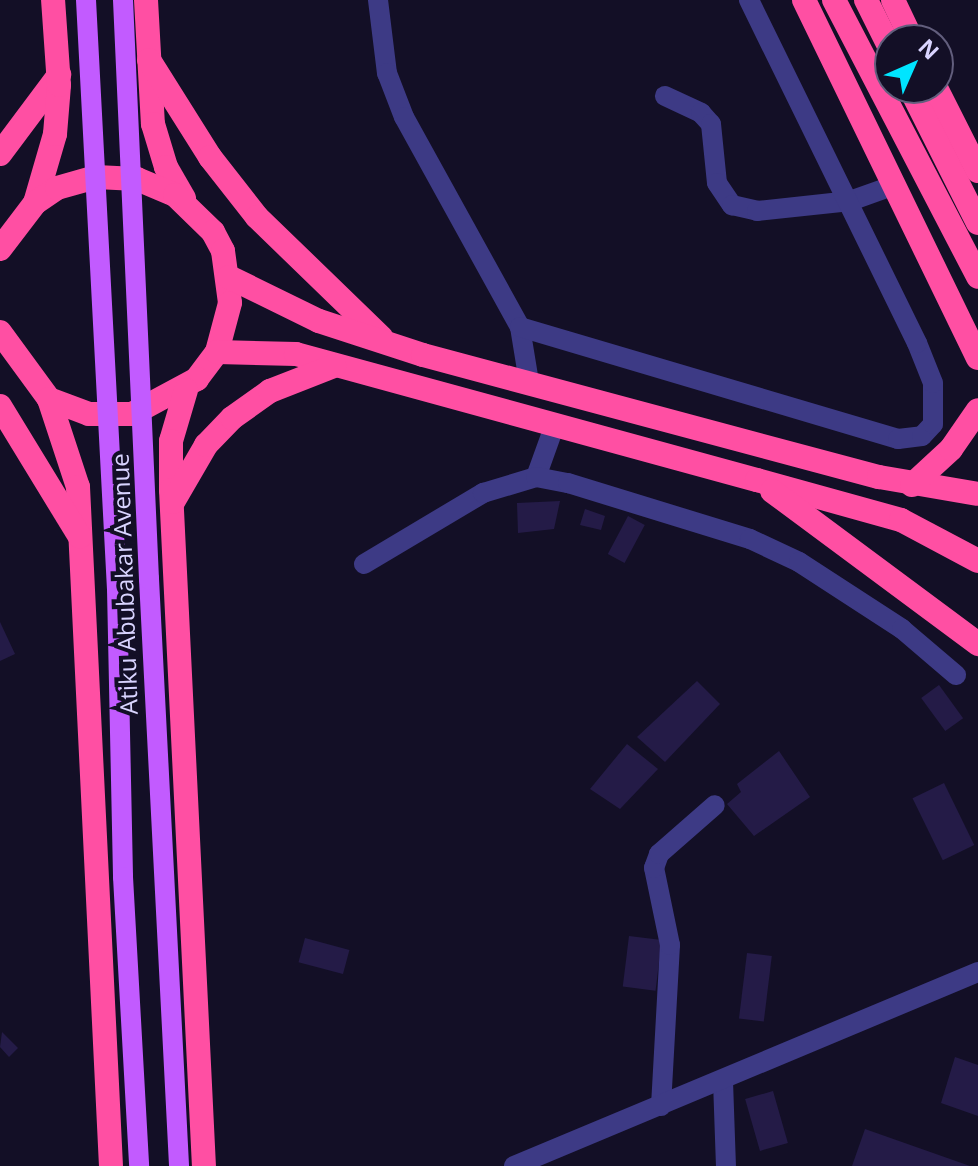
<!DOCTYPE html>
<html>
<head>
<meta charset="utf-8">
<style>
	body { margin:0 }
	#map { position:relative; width:978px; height:1166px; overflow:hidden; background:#130f26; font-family:"Open Sans",sans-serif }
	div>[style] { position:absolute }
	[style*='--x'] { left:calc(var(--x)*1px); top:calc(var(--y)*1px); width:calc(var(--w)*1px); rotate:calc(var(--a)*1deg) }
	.building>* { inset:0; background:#241b47; transform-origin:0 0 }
	.minor>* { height:20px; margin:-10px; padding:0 10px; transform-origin:10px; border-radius:10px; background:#3d3a85 }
	.major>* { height:20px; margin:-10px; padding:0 10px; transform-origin:10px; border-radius:10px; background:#c25bff }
	.highway>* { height:24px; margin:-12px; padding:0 12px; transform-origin:12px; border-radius:12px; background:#ff4fa3 }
	.major-bridge>* { height:20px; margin:-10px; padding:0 10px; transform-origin:10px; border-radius:10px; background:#c25bff }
	span { translate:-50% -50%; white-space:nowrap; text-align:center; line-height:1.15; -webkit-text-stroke:8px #130f26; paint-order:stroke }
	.street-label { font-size:24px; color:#d9d4ff }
	.north { position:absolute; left:874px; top:24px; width:80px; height:80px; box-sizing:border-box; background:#130f26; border:2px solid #625e7d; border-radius:50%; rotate:45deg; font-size:22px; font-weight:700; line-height:32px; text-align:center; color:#d9d4ff }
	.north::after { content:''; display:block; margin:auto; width:28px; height:36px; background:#00e5ff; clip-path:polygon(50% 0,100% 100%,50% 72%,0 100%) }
</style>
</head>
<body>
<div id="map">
	<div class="building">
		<div style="clip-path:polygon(560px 501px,554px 529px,518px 533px,517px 503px)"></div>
		<div style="clip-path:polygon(585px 509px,605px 516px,601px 530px,580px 525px)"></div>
		<div style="left:628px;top:516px;width:19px;height:43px;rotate:28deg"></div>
		<div style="clip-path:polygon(0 622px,15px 654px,0 661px)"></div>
		<div style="clip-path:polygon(697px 681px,720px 704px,665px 762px,637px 737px)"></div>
		<div style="left:939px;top:685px;width:41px;height:22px;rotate:54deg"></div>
		<div style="clip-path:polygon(627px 744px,658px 769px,620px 809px,590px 789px)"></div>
		<div style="clip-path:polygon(779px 751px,810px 797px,754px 836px,727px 804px,741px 792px,737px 784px)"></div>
		<div style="left:944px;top:783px;width:69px;height:35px;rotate:64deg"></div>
		<div style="left:629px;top:936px;width:33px;height:51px;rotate:7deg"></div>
		<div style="left:305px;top:938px;width:46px;height:25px;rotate:15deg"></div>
		<div style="left:747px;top:953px;width:25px;height:66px;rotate:7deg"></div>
		<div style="clip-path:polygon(2px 1032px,18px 1048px,9px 1057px,0 1047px)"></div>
		<div style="clip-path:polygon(955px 1057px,978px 1065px,978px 1116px,941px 1103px)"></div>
		<div style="left:773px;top:1091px;width:54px;height:29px;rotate:74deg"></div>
		<div style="clip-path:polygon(865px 1129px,970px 1166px,852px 1166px)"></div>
	</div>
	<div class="minor">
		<div style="--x:378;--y:0;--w:74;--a:83"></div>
		<div style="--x:387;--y:73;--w:47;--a:68.9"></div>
		<div style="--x:404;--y:117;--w:240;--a:61.1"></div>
		<div style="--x:520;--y:327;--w:56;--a:80.7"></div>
		<div style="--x:665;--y:96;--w:40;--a:25"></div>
		<div style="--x:701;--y:113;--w:15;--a:48"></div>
		<div style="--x:711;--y:124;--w:59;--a:84.2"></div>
		<div style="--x:717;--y:183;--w:27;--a:56"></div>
		<div style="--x:732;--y:205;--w:26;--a:13"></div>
		<div style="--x:757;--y:211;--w:94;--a:-6.1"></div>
		<div style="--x:850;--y:201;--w:48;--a:-19.6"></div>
		<div style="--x:520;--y:327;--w:394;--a:16.5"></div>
		<div style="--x:898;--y:439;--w:24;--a:-7"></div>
		<div style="--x:922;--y:436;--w:16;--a:-47"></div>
		<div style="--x:933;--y:424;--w:41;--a:-90"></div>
		<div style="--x:933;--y:383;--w:43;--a:-111.8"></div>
		<div style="--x:917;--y:343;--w:382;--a:-116.1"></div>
		<div style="--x:536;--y:477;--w:53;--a:-70.2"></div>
		<div style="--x:364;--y:564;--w:139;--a:-30.8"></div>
		<div style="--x:483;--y:493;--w:55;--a:-16.8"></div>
		<div style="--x:536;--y:477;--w:33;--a:11"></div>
		<div style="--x:568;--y:483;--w:190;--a:17.1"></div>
		<div style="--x:750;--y:539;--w:54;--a:25.1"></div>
		<div style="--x:799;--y:562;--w:123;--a:33"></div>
		<div style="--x:902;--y:629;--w:71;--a:40.4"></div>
		<div style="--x:723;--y:1081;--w:85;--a:88"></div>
		<div style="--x:661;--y:1106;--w:161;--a:-86.8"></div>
		<div style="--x:670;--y:945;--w:79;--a:-101.7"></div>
		<div style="--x:654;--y:868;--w:15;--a:-70"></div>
		<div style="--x:659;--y:854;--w:74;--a:-41.2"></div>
		<div style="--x:514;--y:1166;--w:503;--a:-22.69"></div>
	</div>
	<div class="major">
		<div style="--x:149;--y:579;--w:588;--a:87.07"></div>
		<div style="--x:117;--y:589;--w:288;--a:88.8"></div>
		<div style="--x:123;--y:877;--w:289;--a:86.8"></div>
	</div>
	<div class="highway">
		<div style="--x:146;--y:0;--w:124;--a:86.8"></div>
		<div style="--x:153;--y:124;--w:45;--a:73.2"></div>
		<div style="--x:166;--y:167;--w:36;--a:60"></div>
		<div style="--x:804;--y:0;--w:398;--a:64.1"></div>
		<div style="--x:834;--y:0;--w:312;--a:62.5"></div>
		<div style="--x:866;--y:0;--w:54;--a:63.4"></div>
		<div style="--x:893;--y:0;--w:44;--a:64.6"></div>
		<div style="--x:149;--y:60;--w:115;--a:57.8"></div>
		<div style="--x:210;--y:157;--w:76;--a:51.9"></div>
		<div style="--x:257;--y:217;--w:173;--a:44.1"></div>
		<div style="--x:910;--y:88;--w:151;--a:63.3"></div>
		<div style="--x:936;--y:88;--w:93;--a:63.2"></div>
		<div style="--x:0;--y:154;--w:99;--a:-53.2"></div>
		<div style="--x:35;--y:203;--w:72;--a:-73.8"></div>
		<div style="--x:55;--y:134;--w:49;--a:-85.3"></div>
		<div style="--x:59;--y:85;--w:85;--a:-94"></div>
		<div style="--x:0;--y:249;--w:58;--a:-52.7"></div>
		<div style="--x:35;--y:203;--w:27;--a:-34"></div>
		<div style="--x:57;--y:188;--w:41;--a:-15.8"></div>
		<div style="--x:96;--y:177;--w:41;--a:2.8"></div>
		<div style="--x:137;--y:179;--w:41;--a:22.8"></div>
		<div style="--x:175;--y:195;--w:53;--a:44.2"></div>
		<div style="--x:213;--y:232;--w:21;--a:62"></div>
		<div style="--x:223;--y:251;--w:52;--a:82.3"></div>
		<div style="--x:230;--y:303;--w:51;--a:104.9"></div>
		<div style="--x:217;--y:352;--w:34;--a:127"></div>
		<div style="--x:197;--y:379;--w:74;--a:151.7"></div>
		<div style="--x:132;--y:414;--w:43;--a:180"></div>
		<div style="--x:89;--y:414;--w:43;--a:-159.4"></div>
		<div style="--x:49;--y:399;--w:83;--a:-126.2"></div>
		<div style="--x:229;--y:277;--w:100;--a:26.1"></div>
		<div style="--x:319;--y:321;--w:109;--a:18.1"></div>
		<div style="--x:423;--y:355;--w:472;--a:15"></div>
		<div style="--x:879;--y:477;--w:100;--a:9.7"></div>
		<div style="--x:217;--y:352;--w:79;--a:1.5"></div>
		<div style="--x:296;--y:354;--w:478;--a:15.3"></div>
		<div style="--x:757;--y:480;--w:149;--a:15.5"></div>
		<div style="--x:901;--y:520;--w:87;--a:28"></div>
		<div style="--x:186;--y:390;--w:53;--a:106.4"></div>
		<div style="--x:171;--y:441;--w:49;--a:90"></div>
		<div style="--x:171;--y:490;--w:677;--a:87.21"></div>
		<div style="--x:49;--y:399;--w:93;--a:71.8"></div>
		<div style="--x:78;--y:487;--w:680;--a:87.22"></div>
		<div style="--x:0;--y:406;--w:153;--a:58.6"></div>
		<div style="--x:912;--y:485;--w:53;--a:-42.7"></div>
		<div style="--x:951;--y:449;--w:47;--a:-55.3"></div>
		<div style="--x:772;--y:491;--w:257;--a:36.6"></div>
		<div style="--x:173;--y:502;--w:66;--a:-59.9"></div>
		<div style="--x:206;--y:445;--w:37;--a:-46"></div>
		<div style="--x:232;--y:418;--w:47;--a:-35.4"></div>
		<div style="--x:270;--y:391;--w:69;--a:-21.3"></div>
	</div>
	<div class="major-bridge">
		<div style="--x:86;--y:0;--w:590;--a:86.99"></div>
		<div style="--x:123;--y:0;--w:580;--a:87.43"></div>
	</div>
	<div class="street-label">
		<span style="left:124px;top:584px;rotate:-92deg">Atiku Abubakar Avenue</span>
	</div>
	<div class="north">N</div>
</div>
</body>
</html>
